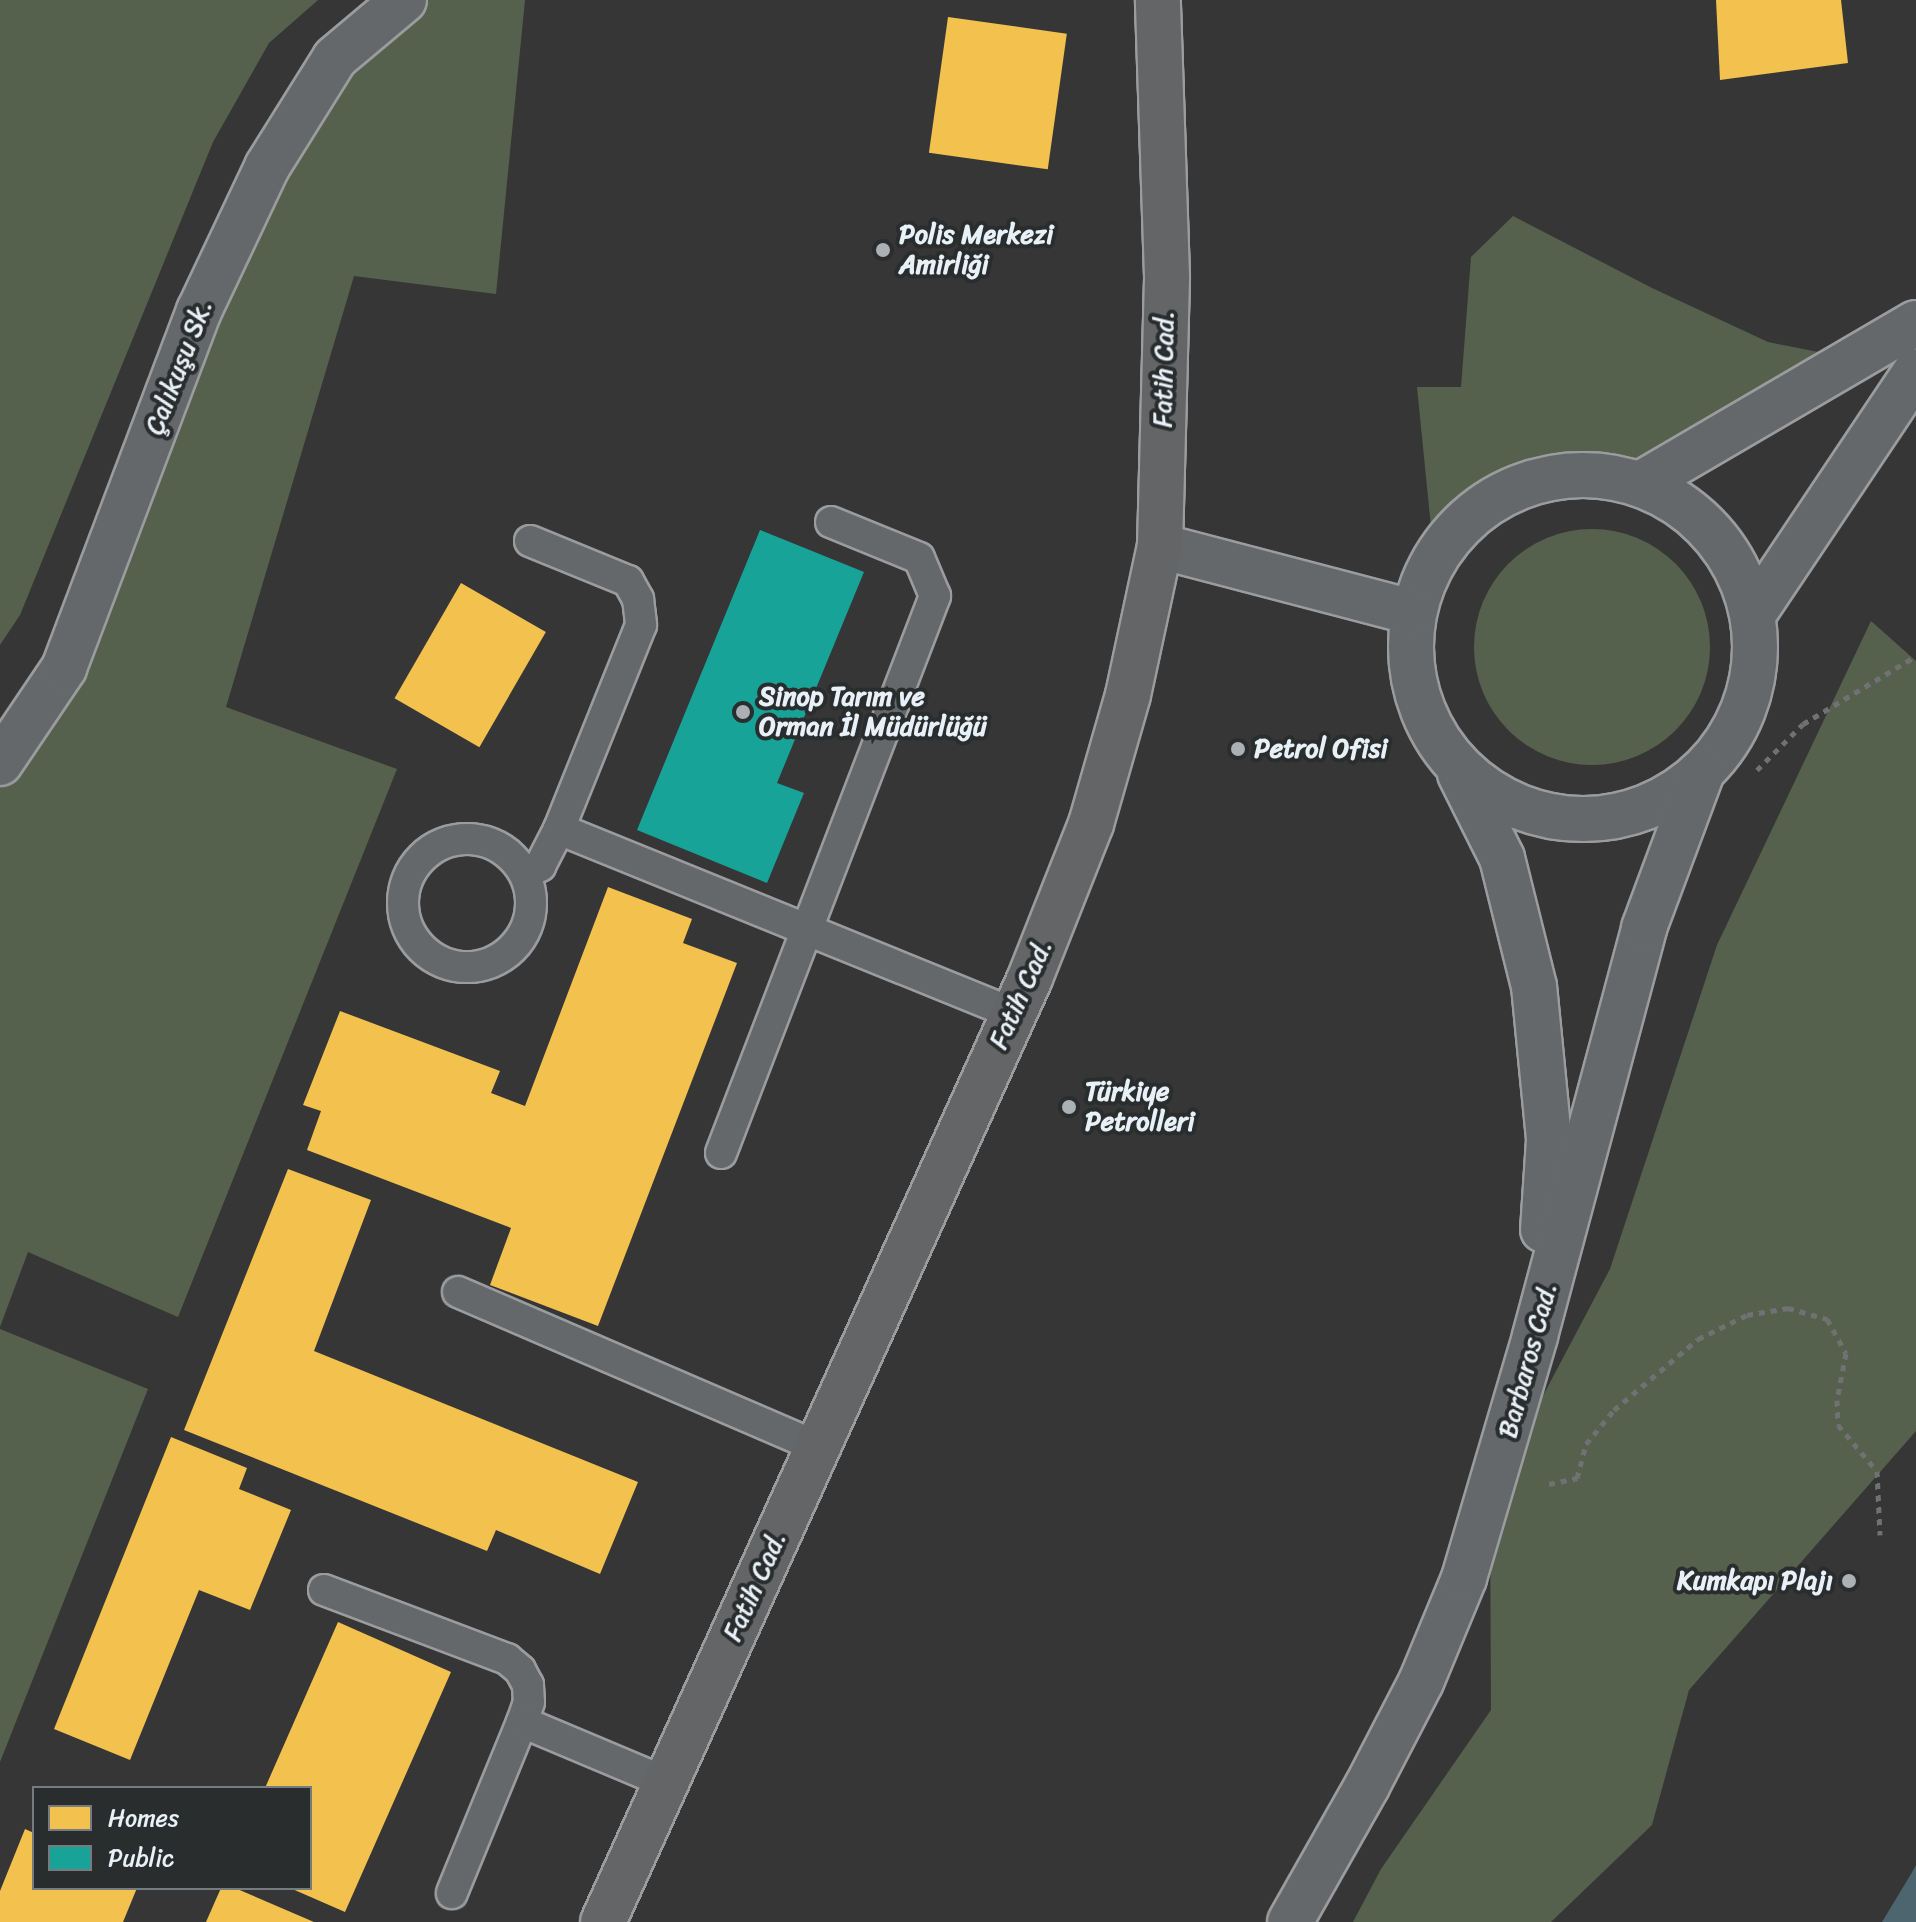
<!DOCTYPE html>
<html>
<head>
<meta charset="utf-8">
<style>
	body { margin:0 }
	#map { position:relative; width:1916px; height:1922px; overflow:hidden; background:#373637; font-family:Sriracha,sans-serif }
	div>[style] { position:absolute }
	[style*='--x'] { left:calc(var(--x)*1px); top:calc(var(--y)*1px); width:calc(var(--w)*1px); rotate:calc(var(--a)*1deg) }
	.green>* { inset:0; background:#56614d }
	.round { border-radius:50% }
	.water>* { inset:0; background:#4d656f }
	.homes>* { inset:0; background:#f2c14e; transform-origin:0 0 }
	.public>* { inset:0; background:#17a398 }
	.path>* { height:5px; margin-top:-2.5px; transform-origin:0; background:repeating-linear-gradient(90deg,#6f7172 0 6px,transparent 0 12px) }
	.roads { filter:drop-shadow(2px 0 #9b9c9e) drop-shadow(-2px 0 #9b9c9e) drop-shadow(0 2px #9b9c9e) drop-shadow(0 -2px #9b9c9e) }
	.lane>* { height:30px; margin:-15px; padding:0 15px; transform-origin:15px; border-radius:15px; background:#65686b }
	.lane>.ring { margin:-15px; padding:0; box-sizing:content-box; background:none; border:30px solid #65686b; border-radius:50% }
	.secondary>* { height:44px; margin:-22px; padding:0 22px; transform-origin:22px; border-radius:22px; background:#65686b }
	.secondary>.ring { margin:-22px; padding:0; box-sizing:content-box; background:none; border:44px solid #65686b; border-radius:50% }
	.highway>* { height:44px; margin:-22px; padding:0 22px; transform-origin:22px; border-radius:22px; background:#646566 }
	.dots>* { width:22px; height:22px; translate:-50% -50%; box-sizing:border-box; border:4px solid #2a2d2e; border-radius:50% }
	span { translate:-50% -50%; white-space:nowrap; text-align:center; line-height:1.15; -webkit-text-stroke:8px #2a2d2e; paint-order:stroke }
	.poi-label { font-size:26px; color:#e8f1f8; font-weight:700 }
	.left { translate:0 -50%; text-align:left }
	.right { translate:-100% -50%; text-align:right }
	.street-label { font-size:26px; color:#e8f1f8 }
	.legend { position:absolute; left:32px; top:1786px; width:280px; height:104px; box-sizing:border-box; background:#2a2d2e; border:2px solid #767b7f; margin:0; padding:10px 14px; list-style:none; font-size:24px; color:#e8f1f8 }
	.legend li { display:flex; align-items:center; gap:16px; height:40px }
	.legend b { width:40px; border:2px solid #767b7f }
</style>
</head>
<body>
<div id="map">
	<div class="green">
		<div style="clip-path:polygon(0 0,318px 0,269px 43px,213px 142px,20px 615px,0 645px)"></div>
		<div style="clip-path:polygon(404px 0,525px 0,496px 294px,354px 276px,226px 707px,397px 769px,178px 1317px,28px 1252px,0 1327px,0 763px,267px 167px)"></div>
		<div style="clip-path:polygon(1513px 216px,1652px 288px,1768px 342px,1853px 359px,1642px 483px,1584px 473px,1525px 483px,1473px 513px,1434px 557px,1417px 387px,1461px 387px,1471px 257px)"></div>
		<div class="round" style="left:1474px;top:529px;width:236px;height:236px"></div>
		<div style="clip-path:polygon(1871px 621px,1916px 661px,1916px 1431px,1689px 1690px,1652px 1825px,1551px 1922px,1353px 1922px,1381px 1869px,1491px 1710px,1490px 1496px,1610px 1269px,1717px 945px)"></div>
		<div style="clip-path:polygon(0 1329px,148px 1389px,0 1762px)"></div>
	</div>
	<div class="water">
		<div style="clip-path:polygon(1916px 1865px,1916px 1922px,1882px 1922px,1911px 1874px)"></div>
	</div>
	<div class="homes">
		<div style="clip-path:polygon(1716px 0,1841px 0,1848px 63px,1720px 80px)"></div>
		<div style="left:948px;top:17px;width:120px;height:137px;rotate:8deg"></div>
		<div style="left:461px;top:583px;width:98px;height:133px;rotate:30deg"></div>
		<div style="clip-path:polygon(608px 887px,692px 919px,683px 943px,737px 963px,598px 1326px,490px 1285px,511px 1228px,307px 1150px,321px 1111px,303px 1105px,340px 1011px,500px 1071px,491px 1093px,525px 1106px)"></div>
		<div style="clip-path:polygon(288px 1169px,371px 1200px,314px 1351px,638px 1482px,600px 1574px,496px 1530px,487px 1551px,184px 1430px)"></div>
		<div style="clip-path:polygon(171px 1437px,247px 1468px,239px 1489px,291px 1510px,250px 1610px,199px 1590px,130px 1760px,54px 1729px)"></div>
		<div style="clip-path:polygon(338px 1622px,451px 1672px,345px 1912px,290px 1888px,310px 1888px,310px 1788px,265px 1788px)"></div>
		<div style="clip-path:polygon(25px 1829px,34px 1833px,34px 1888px,137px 1888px,123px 1922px,0 1922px,0 1891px)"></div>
		<div style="clip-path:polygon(221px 1888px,235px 1888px,314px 1922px,206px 1922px)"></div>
	</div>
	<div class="public">
		<div style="clip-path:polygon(760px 530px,864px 572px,777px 783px,804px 793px,767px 883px,637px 830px)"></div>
	</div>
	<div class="path">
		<div style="--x:1757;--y:770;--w:65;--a:-45"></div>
		<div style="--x:1803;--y:724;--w:132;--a:-31"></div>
		<div style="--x:1549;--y:1484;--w:29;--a:-12"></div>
		<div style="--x:1577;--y:1478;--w:35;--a:-75"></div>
		<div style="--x:1586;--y:1444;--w:44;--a:-50.5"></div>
		<div style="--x:1614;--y:1410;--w:110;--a:-40.2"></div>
		<div style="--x:1698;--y:1339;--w:55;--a:-26.1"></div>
		<div style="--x:1747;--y:1315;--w:42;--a:-9.7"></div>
		<div style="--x:1788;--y:1308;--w:41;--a:15.8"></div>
		<div style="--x:1827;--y:1319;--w:39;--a:61"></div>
		<div style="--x:1846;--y:1353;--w:48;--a:100.8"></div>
		<div style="--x:1837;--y:1400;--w:25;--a:88"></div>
		<div style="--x:1838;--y:1425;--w:60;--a:49.7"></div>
		<div style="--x:1877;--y:1471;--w:64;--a:87.3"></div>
	</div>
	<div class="roads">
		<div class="lane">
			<div style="--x:530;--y:541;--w:106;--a:22.2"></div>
			<div style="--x:628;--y:581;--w:21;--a:61"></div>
			<div style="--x:638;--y:599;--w:26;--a:83"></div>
			<div style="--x:641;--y:625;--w:220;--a:111.9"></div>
			<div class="ring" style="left:403px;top:839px;width:98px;height:98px"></div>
			<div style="--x:525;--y:873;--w:17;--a:-25"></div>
			<div style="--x:540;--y:866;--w:42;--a:-62.8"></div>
			<div style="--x:559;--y:829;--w:490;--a:22.1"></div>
			<div style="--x:721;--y:1153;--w:597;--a:-68.98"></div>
			<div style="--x:935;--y:596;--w:41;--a:-112.8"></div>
			<div style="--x:919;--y:558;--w:95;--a:-157.8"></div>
			<div style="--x:458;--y:1292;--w:392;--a:23.3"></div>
			<div style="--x:324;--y:1590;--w:196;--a:20.7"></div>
			<div style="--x:507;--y:1659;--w:17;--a:40"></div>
			<div style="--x:520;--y:1670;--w:17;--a:62"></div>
			<div style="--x:528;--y:1685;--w:17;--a:87"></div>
			<div style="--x:529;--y:1702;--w:21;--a:109"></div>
			<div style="--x:522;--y:1722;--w:185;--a:112.3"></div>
			<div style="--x:522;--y:1722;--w:157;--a:22.8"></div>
		</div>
		<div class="secondary">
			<div class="ring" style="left:1411px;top:475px;width:300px;height:300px"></div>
			<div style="--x:1642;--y:483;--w:317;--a:-30.3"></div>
			<div style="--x:1160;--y:546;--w:260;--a:14.7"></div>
			<div style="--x:1754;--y:613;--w:291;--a:-56.2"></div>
			<div style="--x:0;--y:763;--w:115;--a:-56"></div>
			<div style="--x:64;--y:668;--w:382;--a:-69.3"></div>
			<div style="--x:199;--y:311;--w:159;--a:-64.7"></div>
			<div style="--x:267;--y:167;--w:128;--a:-58"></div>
			<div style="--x:335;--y:58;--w:90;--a:-40"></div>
			<div style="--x:1460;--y:774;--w:94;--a:63.4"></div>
			<div style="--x:1502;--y:858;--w:132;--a:76"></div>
			<div style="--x:1534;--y:986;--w:155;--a:84.4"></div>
			<div style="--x:1549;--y:1140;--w:90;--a:93.8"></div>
			<div style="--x:1290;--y:1922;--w:156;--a:-60.5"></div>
			<div style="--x:1367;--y:1786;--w:117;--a:-62.6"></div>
			<div style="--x:1421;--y:1682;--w:113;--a:-67.5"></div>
			<div style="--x:1464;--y:1578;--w:252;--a:-73.6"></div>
			<div style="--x:1535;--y:1336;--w:422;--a:-75"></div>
			<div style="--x:1644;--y:928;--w:166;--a:-69.6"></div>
		</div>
		<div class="highway">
			<div style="--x:603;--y:1922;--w:1036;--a:-65.66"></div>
			<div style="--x:1030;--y:978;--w:166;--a:-68.4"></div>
			<div style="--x:1091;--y:824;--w:134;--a:-74"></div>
			<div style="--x:1128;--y:695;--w:152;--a:-77.9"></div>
			<div style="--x:1160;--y:546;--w:270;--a:-88.5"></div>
			<div style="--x:1167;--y:276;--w:276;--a:-91.9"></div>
		</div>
	</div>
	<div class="dots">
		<div style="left:883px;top:250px;background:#aab0b4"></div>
		<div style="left:743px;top:712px;background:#aab0b4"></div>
		<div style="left:1238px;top:749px;background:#aab0b4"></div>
		<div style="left:1069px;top:1107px;background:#aab0b4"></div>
		<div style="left:1849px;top:1581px;background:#aab0b4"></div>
	</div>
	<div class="poi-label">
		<span class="left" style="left:899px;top:250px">Polis Merkezi<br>Amirliği</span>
		<span class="left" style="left:759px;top:712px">Sinop Tarım ve<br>Orman İl Müdürlüğü</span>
		<span class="left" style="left:1254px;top:749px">Petrol Ofisi</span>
		<span class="left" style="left:1085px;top:1107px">Türkiye<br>Petrolleri</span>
		<span class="right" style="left:1833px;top:1581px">Kumkapı Plajı</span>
	</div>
	<div class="street-label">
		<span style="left:179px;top:367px;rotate:-69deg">Çalıkuşu Sk.</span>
		<span style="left:1164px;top:369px;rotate:-89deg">Fatih Cad.</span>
		<span style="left:1021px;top:994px;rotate:-66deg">Fatih Cad.</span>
		<span style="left:1528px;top:1360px;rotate:-75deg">Barbaros Cad.</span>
		<span style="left:755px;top:1586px;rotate:-66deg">Fatih Cad.</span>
	</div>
	<ul class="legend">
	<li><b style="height:22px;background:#f2c14e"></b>Homes</li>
	<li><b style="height:22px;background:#17a398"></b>Public</li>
	</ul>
</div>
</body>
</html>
